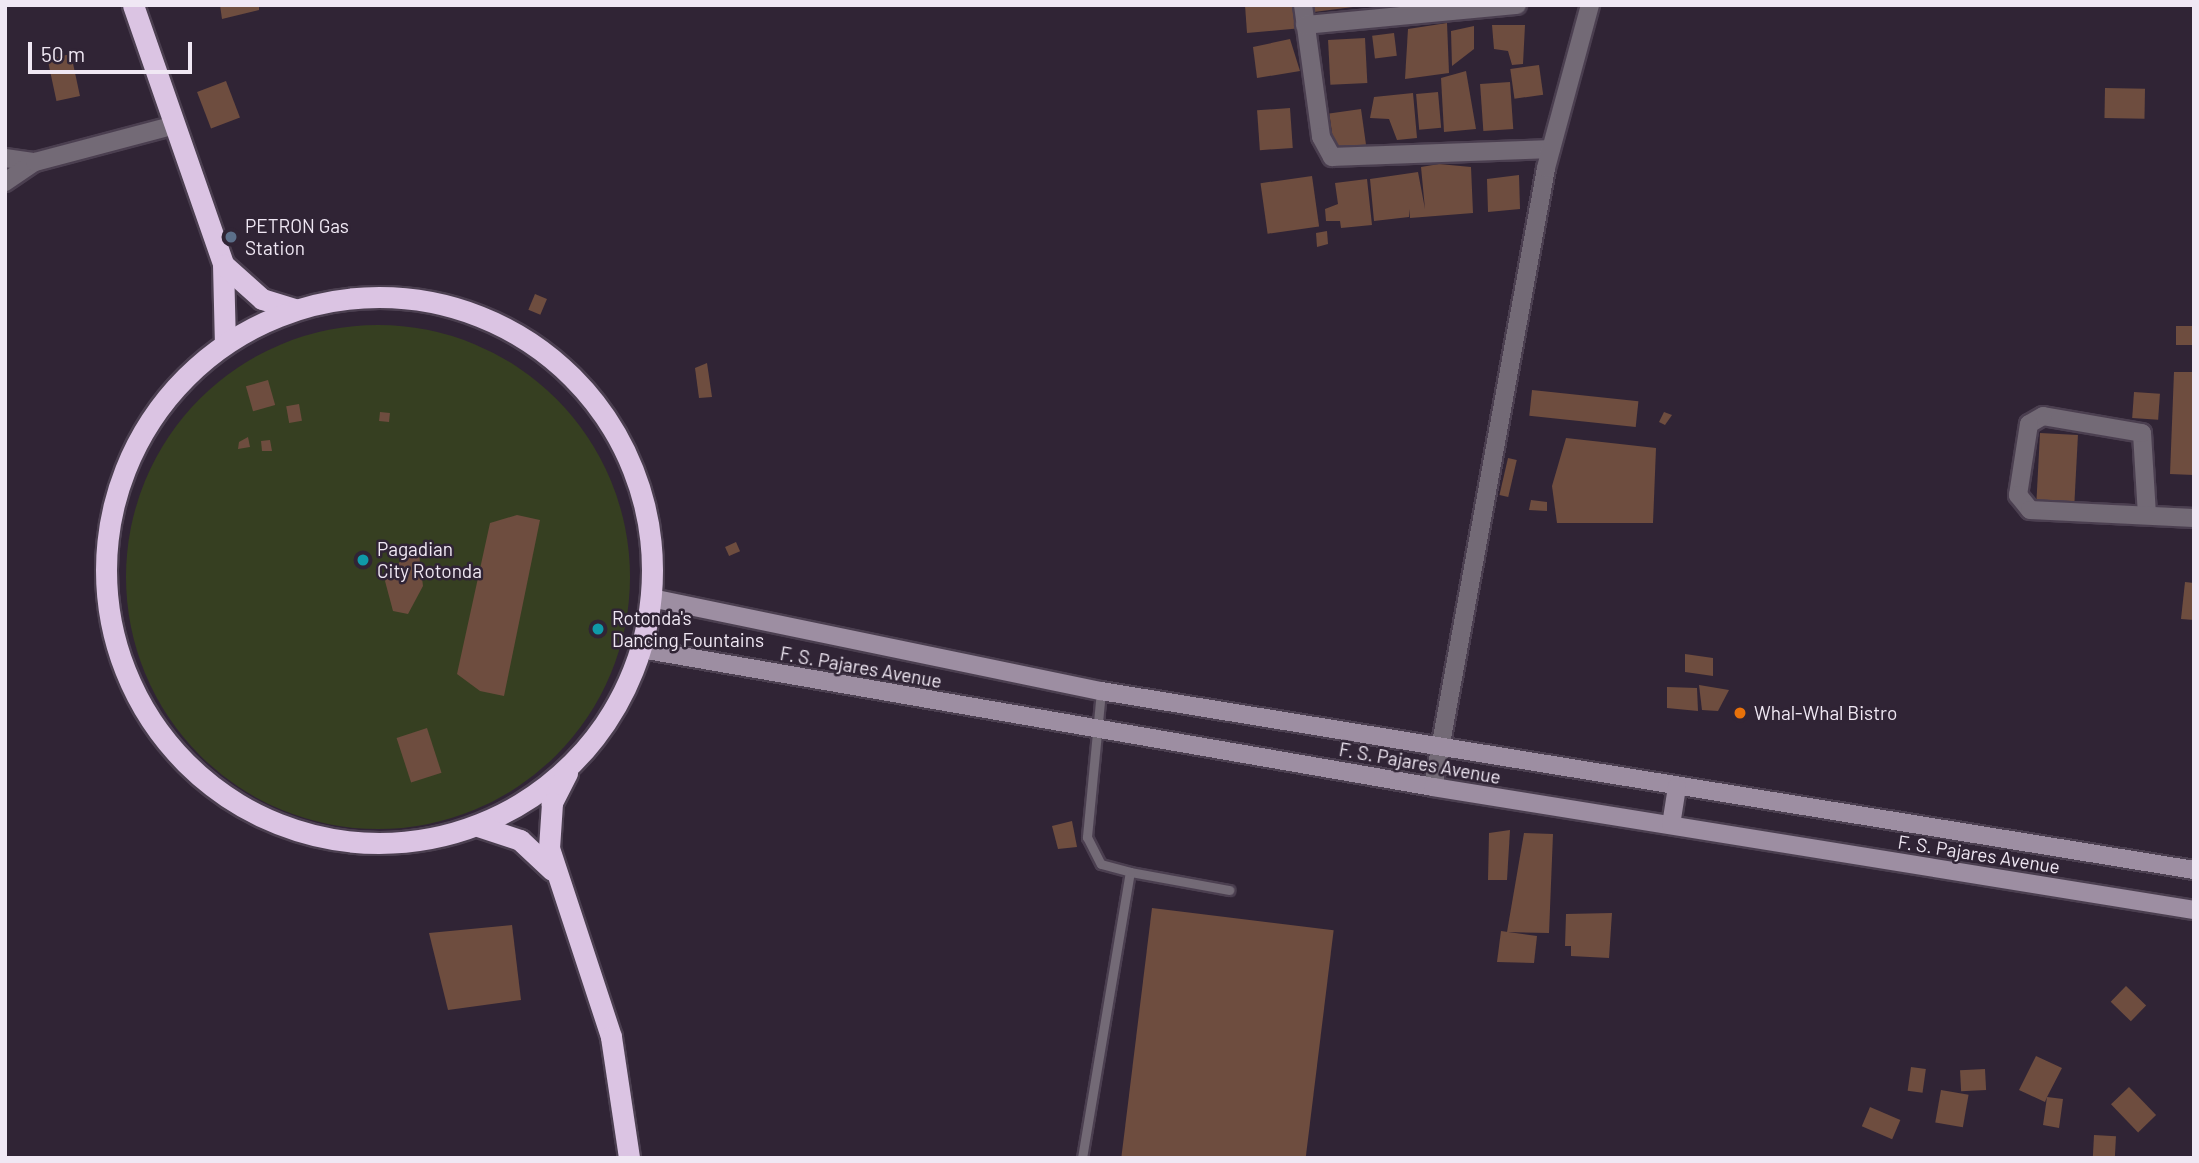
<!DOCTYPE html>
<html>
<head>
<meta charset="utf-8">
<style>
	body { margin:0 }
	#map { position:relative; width:2199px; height:1163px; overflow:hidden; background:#302435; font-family:Barlow,sans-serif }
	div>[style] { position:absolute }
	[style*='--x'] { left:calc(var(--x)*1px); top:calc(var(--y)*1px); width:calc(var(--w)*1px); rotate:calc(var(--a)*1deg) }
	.green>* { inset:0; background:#363f21 }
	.round { border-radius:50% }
	.building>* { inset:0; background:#6e4d3f; transform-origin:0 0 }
	.roads { filter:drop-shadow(2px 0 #4b3f50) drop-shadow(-2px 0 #4b3f50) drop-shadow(0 2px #4b3f50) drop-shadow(0 -2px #4b3f50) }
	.lane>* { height:9px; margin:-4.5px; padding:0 4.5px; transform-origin:4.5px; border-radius:4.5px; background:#736a76 }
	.street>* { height:18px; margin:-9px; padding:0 9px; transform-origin:9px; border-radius:9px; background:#736a76 }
	.secondary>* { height:18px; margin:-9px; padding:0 9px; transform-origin:9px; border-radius:9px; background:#9d8ea2 }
	.highway>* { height:21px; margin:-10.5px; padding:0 10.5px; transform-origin:10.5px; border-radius:10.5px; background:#dbc4e3 }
	.highway>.ring { margin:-10.5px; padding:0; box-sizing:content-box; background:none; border:21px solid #dbc4e3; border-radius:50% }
	.dots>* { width:19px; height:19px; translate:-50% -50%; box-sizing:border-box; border:4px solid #302435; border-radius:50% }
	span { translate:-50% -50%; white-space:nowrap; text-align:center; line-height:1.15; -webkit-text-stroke:5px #302435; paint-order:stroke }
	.poi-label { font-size:19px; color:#f0e8f4 }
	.left { translate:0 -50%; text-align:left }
	.street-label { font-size:19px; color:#f0e8f4 }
	.frame { position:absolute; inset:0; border:7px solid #f0e8f4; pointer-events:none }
	.scale { position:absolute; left:28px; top:42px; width:164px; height:32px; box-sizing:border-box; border:4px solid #f0e8f4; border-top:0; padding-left:9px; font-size:21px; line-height:24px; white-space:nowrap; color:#f0e8f4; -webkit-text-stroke:5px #302435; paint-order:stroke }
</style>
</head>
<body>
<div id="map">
	<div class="green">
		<div class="round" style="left:126px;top:325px;width:504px;height:504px"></div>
	</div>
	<div class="building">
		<div style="clip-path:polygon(220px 5px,259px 5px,259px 10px,222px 19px)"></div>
		<div style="clip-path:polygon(1245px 5px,1298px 5px,1302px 28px,1247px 33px)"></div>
		<div style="clip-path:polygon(1314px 5px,1353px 5px,1353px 7px,1314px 12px)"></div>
		<div style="clip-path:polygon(1447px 23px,1449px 73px,1405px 79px,1408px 29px)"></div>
		<div style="clip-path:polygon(1492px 25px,1525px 25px,1523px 64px,1512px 65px,1508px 51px,1494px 49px)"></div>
		<div style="clip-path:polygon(1474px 26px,1474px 49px,1452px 66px,1451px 31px)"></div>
		<div style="left:1394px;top:33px;width:23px;height:22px;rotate:83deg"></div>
		<div style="left:1365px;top:38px;width:45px;height:37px;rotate:87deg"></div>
		<div style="clip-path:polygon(1290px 39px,1300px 71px,1257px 78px,1253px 47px)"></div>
		<div style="left:71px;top:54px;width:43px;height:24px;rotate:78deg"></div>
		<div style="left:1539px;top:65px;width:30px;height:29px;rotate:82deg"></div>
		<div style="clip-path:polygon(1466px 71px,1476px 129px,1444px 132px,1441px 78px)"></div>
		<div style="left:226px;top:81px;width:39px;height:31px;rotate:69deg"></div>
		<div style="left:1510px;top:82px;width:47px;height:30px;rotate:86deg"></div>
		<div style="left:2105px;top:88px;width:40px;height:30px;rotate:1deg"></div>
		<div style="left:1438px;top:92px;width:36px;height:22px;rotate:85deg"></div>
		<div style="clip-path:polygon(1413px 93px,1417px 138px,1397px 140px,1389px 119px,1370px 118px,1374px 97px)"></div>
		<div style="left:1290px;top:108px;width:40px;height:33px;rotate:86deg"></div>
		<div style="left:1361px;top:109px;width:37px;height:32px;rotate:82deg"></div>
		<div style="clip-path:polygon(1439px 164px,1471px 167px,1473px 213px,1410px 218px,1409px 209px,1409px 217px,1374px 221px,1370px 179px,1418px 172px,1425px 209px,1421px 167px)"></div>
		<div style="clip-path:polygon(1519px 175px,1520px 209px,1488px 212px,1487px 179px)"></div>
		<div style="left:1312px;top:176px;width:51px;height:52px;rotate:82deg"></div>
		<div style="clip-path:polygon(1367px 179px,1372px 225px,1341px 228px,1340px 221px,1326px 221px,1325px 209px,1338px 204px,1335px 183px)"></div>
		<div style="clip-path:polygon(1327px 231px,1328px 244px,1317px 247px,1316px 233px)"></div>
		<div style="left:535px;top:294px;width:13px;height:17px;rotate:23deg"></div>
		<div style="left:2176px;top:326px;width:18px;height:19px"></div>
		<div style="clip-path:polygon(707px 363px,712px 397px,699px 398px,695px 368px)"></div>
		<div style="clip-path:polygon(2174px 372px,2194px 372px,2194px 475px,2170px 474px)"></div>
		<div style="left:268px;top:380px;width:26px;height:23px;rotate:74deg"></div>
		<div style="left:1532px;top:390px;width:107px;height:26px;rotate:6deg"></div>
		<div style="left:2134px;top:392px;width:26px;height:26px;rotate:4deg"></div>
		<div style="left:299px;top:404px;width:17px;height:13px;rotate:80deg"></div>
		<div style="left:380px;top:412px;width:10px;height:9px;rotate:6deg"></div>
		<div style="clip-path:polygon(1664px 412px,1672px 415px,1665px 425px,1659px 422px)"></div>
		<div style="left:2040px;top:433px;width:38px;height:74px;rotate:3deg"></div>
		<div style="clip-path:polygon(248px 437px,250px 447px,238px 449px,239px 442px)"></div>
		<div style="clip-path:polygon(1566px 438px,1656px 448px,1653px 523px,1557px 523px,1552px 486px)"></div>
		<div style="clip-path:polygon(270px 440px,272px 451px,262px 451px,261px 441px)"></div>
		<div style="left:1508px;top:458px;width:9px;height:38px;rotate:13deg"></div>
		<div style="clip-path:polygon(1531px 500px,1547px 502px,1547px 511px,1529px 510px)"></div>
		<div style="clip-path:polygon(517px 515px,540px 520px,504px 696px,480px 691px,457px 674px,490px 523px)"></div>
		<div style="left:736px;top:542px;width:10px;height:12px;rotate:66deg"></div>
		<div style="clip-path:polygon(406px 554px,419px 554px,423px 586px,408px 614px,393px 611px,385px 581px)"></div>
		<div style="clip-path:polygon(2185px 582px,2194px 583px,2194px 620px,2181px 619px)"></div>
		<div style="clip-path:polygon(1685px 654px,1713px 658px,1713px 676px,1685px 672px)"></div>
		<div style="clip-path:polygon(1699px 685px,1729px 690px,1718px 711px,1702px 710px)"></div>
		<div style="clip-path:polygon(1667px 687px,1697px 688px,1698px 711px,1667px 708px)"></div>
		<div style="left:427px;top:728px;width:47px;height:32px;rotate:72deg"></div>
		<div style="clip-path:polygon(1072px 821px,1077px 847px,1058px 849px,1052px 826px)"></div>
		<div style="clip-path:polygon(1510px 830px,1507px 880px,1488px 880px,1489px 833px)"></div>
		<div style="clip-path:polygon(1524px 833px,1553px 834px,1549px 933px,1507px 932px)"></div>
		<div style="left:1152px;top:908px;width:183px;height:252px;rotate:7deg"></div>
		<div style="clip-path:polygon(1612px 913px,1609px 958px,1571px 956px,1571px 946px,1565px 946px,1566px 914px)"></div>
		<div style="clip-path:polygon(512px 925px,521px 1000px,448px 1010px,429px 933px)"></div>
		<div style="clip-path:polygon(1501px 931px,1537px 936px,1534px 963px,1497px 962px)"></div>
		<div style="left:2126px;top:986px;width:28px;height:22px;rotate:44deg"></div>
		<div style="clip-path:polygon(2036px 1056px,2062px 1068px,2047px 1097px,2063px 1099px,2059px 1128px,2043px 1125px,2047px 1097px,2045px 1102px,2019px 1090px)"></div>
		<div style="left:1911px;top:1067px;width:15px;height:24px;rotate:8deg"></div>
		<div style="left:1985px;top:1069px;width:21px;height:25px;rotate:87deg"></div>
		<div style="left:2129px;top:1087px;width:39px;height:25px;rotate:46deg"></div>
		<div style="left:1941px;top:1090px;width:28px;height:33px;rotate:10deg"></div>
		<div style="left:1870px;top:1107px;width:33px;height:21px;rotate:23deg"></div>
		<div style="left:2094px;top:1135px;width:22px;height:23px;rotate:3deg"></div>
	</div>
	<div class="roads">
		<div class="lane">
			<div style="--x:1101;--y:691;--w:147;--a:95.5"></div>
			<div style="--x:1087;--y:837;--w:30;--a:63"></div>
			<div style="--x:1101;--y:864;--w:30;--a:15"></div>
			<div style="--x:1082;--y:1158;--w:290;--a:-80.5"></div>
			<div style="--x:1130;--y:872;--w:101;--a:10.3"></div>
		</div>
		<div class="street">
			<div style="--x:1303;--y:5;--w:133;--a:82.2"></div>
			<div style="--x:1321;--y:137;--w:23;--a:61"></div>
			<div style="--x:1332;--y:157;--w:219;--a:-2.1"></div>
			<div style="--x:1305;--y:25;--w:213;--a:-5.4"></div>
			<div style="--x:5;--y:158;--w:30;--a:8"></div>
			<div style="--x:5;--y:182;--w:36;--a:-34"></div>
			<div style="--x:35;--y:162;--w:141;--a:-14.8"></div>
			<div style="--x:2147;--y:515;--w:82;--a:-93.5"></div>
			<div style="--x:2142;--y:433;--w:100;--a:-170.3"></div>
			<div style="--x:2043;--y:416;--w:16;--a:150"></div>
			<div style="--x:2029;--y:424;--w:72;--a:98.8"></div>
			<div style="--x:2018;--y:495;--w:19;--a:51"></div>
			<div style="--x:2030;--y:510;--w:164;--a:2.8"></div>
			<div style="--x:1433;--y:787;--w:629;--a:-79.65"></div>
			<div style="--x:1546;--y:168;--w:169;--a:-74.9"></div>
		</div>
		<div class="secondary">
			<div style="--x:651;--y:598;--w:460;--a:11.7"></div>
			<div style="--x:1101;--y:691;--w:1108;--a:9.3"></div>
			<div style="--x:641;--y:649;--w:804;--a:9.88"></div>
			<div style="--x:1433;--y:787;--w:771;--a:9.18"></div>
			<div style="--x:1671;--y:825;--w:39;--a:-81"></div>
		</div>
		<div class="highway">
			<div style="--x:133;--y:5;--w:274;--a:70.8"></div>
			<div style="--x:223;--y:264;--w:80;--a:88.6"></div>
			<div style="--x:224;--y:265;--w:51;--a:41.8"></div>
			<div style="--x:262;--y:299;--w:34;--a:17"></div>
			<div class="ring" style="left:106px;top:297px;width:525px;height:525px"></div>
			<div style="--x:567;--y:773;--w:34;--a:117"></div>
			<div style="--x:552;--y:803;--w:45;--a:93.8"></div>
			<div style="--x:549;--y:848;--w:199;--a:71.8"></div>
			<div style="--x:611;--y:1037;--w:122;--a:81.5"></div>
			<div style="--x:478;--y:826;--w:44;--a:18.4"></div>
			<div style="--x:520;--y:840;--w:44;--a:43.2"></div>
		</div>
	</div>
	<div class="dots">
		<div style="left:231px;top:237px;background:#5c6f8a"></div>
		<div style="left:363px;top:560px;background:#0f9aa8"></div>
		<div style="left:598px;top:629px;background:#0f9aa8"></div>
		<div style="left:1740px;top:713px;background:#e8710a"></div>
	</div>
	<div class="poi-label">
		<span class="left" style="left:245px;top:237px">PETRON Gas<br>Station</span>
		<span class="left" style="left:377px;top:560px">Pagadian<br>City Rotonda</span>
		<span class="left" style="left:612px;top:629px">Rotonda's<br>Dancing Fountains</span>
		<span class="left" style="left:1754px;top:713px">Whal-Whal Bistro</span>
	</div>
	<div class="street-label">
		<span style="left:861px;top:667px;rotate:10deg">F. S. Pajares Avenue</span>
		<span style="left:1420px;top:763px;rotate:10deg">F. S. Pajares Avenue</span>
		<span style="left:1979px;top:854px;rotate:9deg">F. S. Pajares Avenue</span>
	</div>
	<div class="frame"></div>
	<div class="scale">50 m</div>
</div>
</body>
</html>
